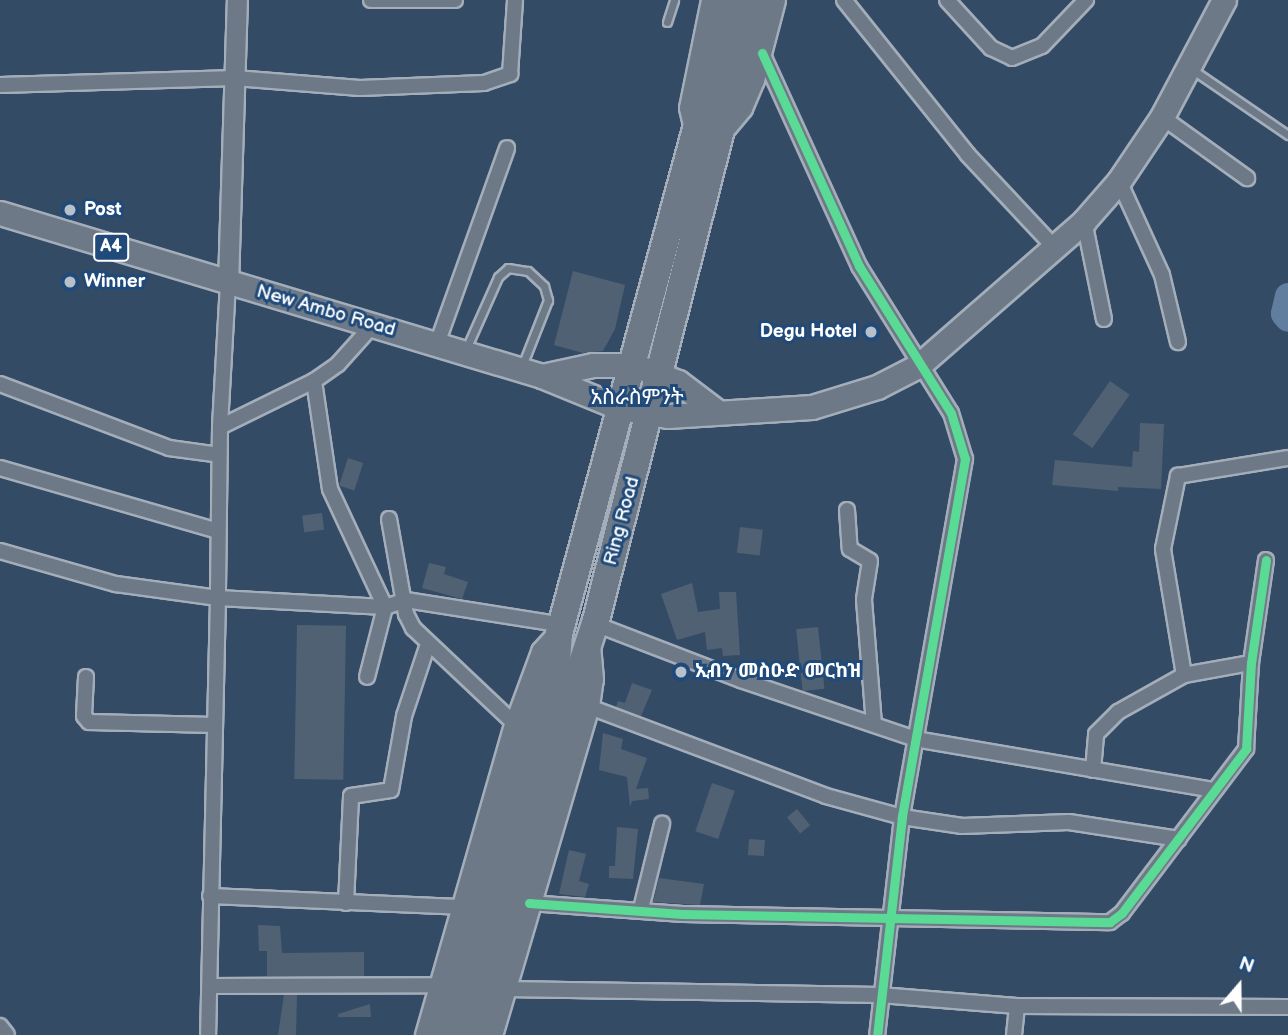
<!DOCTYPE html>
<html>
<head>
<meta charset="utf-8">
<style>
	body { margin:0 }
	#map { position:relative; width:1288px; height:1035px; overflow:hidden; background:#344b65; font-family:"Balsamiq Sans","Noto Sans Ethiopic",sans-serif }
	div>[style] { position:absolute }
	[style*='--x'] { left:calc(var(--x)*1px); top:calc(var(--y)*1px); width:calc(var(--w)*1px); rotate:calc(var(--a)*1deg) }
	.river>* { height:26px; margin:-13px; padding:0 13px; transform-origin:13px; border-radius:13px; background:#617e9e }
	.building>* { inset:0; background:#506174; transform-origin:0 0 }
	.roads { filter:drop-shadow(2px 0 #a4aeba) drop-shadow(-2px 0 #a4aeba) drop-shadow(0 2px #a4aeba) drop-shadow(0 -2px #a4aeba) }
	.lane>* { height:7px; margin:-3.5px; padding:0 3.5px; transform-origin:3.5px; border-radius:3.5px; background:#6d7986 }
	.street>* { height:14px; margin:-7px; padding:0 7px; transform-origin:7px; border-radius:7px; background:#6d7986 }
	.secondary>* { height:19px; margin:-9.5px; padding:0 9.5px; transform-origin:9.5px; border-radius:9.5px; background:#6d7986 }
	.primary>* { height:23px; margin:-11.5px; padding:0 11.5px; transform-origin:11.5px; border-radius:11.5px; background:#6d7986 }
	.highway>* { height:26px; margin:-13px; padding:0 13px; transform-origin:13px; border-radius:13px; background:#6d7986 }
	.cycleway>* { height:9px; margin:-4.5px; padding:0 4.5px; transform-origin:4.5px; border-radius:4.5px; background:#5adb95 }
	.dots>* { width:19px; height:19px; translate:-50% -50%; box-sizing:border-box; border:4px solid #1f4a7a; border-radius:50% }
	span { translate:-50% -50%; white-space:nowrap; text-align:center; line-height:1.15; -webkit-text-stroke:6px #1f4a7a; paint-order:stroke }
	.shield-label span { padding:2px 5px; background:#1f4a7a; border:2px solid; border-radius:5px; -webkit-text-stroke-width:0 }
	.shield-label { font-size:18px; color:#fff; font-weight:700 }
	.poi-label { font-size:19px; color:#fff; font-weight:700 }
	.left { translate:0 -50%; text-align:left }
	.right { translate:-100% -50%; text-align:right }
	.street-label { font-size:19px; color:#fff }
	.neighbourhood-label { font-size:21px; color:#fff }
	.north { position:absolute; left:1204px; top:951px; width:70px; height:70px; -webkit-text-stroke:5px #1f4a7a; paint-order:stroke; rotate:20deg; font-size:19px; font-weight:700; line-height:28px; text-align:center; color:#fff }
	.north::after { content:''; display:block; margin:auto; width:24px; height:32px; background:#fff; clip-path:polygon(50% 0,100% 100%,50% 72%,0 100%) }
</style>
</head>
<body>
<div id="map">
	<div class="river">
		<div style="--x:1288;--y:296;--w:18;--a:103"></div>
		<div style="--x:1284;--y:314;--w:6;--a:51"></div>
	</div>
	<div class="building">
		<div style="clip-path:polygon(573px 271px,625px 285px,615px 329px,603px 351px,583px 353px,554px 345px)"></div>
		<div style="left:1110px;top:381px;width:24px;height:65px;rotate:35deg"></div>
		<div style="clip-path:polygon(1140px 423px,1164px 424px,1161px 489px,1118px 487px,1118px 491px,1052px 485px,1055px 460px,1132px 467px,1133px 451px,1139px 452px)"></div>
		<div style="left:348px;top:458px;width:16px;height:29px;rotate:18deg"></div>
		<div style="left:322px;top:513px;width:17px;height:20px;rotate:83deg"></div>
		<div style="left:740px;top:527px;width:23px;height:26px;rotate:7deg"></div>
		<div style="clip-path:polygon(429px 563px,446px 567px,444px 574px,468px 582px,462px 599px,422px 588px)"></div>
		<div style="clip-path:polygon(692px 583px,698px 612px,720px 609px,719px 592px,736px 592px,740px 655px,723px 656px,722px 648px,707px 650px,705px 632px,677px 640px,661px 594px)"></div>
		<div style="left:297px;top:625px;width:49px;height:154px;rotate:1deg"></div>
		<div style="left:818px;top:627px;width:62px;height:22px;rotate:84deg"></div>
		<div style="clip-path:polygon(632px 683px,652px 690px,641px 716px,616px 707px,618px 701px,625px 703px)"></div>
		<div style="clip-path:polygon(603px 733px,623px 739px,621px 749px,647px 758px,636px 789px,648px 788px,649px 799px,632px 801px,630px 807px,627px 777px,599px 770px)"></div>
		<div style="left:712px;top:783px;width:24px;height:51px;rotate:19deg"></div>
		<div style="left:797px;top:809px;width:21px;height:13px;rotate:51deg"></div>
		<div style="clip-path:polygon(617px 827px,638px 829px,633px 879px,609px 878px,609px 866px,615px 866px)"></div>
		<div style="left:749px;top:839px;width:16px;height:16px;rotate:4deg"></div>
		<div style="clip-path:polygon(569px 850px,586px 854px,579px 881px,589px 884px,585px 897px,559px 894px)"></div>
		<div style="clip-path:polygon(659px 878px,704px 884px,700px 905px,653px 902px)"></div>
		<div style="clip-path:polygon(258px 925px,280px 926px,282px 953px,364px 952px,364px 976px,267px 976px,267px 951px,259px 951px)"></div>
		<div style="clip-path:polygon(284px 995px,297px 995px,296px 1035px,278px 1035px)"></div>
		<div style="clip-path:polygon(370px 1004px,371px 1017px,338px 1017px,338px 1014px)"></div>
	</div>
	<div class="roads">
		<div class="lane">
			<div style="--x:667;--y:22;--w:23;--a:-72"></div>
			<div style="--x:1190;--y:68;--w:119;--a:34.4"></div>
			<div style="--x:466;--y:349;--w:79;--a:-66"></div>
			<div style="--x:498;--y:277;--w:13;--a:-42"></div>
			<div style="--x:508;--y:268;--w:20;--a:9"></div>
			<div style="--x:528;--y:271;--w:22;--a:43"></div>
			<div style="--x:544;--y:286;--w:15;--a:74"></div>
			<div style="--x:548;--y:300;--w:71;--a:111.5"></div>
		</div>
		<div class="street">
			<div style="--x:371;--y:0;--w:84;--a:0"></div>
			<div style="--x:844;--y:0;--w:198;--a:51.3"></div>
			<div style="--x:968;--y:155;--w:126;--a:46.9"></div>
			<div style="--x:947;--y:0;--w:65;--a:47.5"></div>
			<div style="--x:991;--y:48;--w:23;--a:25"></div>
			<div style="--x:1012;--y:58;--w:32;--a:-22"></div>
			<div style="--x:1042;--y:46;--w:64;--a:-46.3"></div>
			<div style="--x:762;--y:53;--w:234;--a:65.5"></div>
			<div style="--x:859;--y:266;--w:173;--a:58"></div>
			<div style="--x:951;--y:413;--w:48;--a:73.1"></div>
			<div style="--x:965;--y:459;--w:364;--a:100"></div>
			<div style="--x:902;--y:817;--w:219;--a:96.5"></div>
			<div style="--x:0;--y:85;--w:235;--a:-1.7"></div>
			<div style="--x:235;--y:78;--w:125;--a:4.6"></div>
			<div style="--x:360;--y:88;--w:124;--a:-2.3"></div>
			<div style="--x:484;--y:83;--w:28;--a:-19"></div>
			<div style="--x:510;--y:74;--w:74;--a:-86.1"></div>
			<div style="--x:1162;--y:117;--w:105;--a:35.7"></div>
			<div style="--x:1119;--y:181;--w:103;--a:65.4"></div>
			<div style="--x:1162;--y:275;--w:69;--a:76.6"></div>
			<div style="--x:1084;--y:221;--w:100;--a:78.5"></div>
			<div style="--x:228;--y:283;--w:144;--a:93.2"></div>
			<div style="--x:220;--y:427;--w:171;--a:90.7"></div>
			<div style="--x:218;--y:598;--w:167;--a:3.1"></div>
			<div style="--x:385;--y:607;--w:22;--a:-18"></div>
			<div style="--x:406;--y:600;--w:159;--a:9"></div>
			<div style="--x:437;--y:344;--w:208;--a:-70.3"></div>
			<div style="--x:314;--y:381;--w:109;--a:81.6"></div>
			<div style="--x:330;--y:489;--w:130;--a:65"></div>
			<div style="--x:385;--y:607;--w:72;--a:104.4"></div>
			<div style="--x:0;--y:384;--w:181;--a:20.7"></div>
			<div style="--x:169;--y:448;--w:51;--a:7.8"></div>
			<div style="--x:220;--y:427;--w:105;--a:-26.1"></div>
			<div style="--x:314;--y:381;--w:29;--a:-35"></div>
			<div style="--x:338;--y:364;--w:52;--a:-48.1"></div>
			<div style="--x:0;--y:468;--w:227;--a:16.1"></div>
			<div style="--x:847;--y:510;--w:39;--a:86"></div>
			<div style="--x:850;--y:549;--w:23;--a:31"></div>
			<div style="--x:870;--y:561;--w:39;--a:99"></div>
			<div style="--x:864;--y:600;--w:125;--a:85.4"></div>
			<div style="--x:389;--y:519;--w:97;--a:79.9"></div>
			<div style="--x:406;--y:614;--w:16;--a:63"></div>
			<div style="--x:413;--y:628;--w:141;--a:43.3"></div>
			<div style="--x:0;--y:551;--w:121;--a:15.9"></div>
			<div style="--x:116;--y:584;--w:103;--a:7.8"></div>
			<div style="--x:218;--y:598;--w:437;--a:91.3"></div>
			<div style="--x:595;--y:624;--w:156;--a:21"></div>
			<div style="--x:741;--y:680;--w:184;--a:18.7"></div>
			<div style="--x:915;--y:739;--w:302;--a:9.7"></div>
			<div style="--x:1184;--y:675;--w:128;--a:-99.5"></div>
			<div style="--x:1163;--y:549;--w:75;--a:-78.4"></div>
			<div style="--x:1178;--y:476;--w:111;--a:-9.3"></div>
			<div style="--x:86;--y:677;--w:39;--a:93"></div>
			<div style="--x:84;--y:716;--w:8;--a:50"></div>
			<div style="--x:89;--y:722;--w:126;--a:1.4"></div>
			<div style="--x:587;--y:706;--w:255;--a:20.6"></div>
			<div style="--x:826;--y:796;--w:79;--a:15.4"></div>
			<div style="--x:902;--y:817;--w:61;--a:8.5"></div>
			<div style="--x:962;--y:826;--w:107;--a:-2.1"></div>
			<div style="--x:1069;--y:822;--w:111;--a:8.8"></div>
			<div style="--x:1093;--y:770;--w:36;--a:-85"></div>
			<div style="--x:1096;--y:734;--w:31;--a:-45"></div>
			<div style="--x:1118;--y:712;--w:76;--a:-29.3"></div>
			<div style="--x:1184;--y:675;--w:68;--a:-10.2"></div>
			<div style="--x:210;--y:896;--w:255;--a:2.5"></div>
			<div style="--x:346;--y:903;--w:107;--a:-87.3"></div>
			<div style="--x:351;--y:796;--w:40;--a:-8.5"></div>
			<div style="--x:391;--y:790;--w:75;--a:-80"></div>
			<div style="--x:404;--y:716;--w:76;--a:-71.6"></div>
			<div style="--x:529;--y:903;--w:154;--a:4.1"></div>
			<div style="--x:683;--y:914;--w:427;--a:1.1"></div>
			<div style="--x:1110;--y:922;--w:15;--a:-37"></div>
			<div style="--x:1122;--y:913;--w:206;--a:-52.9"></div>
			<div style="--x:1246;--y:749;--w:86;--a:-86.7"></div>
			<div style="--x:1251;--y:663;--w:104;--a:-81.7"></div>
			<div style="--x:641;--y:909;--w:88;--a:-76.1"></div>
			<div style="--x:210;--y:986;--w:233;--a:-0.2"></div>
			<div style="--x:504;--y:989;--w:376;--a:0.9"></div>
			<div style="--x:880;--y:995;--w:137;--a:4.6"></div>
			<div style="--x:1017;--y:1006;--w:271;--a:0.2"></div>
			<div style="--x:0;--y:1026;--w:11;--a:52"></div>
			<div style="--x:1014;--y:1035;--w:29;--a:-84"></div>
		</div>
		<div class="secondary">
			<div style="--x:694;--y:129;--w:22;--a:-103"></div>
			<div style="--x:689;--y:108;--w:110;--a:-78.5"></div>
			<div style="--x:722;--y:132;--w:31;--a:-50"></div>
			<div style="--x:742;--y:108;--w:30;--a:-67"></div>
			<div style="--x:754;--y:80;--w:83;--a:-75.3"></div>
			<div style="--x:228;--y:283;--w:283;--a:-88.2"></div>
		</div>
		<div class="primary">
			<div style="--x:0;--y:213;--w:566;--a:16.74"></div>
			<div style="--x:542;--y:376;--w:84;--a:22.3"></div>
			<div style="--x:620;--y:408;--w:49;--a:9.5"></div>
			<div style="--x:668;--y:416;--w:144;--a:-3.6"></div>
			<div style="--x:812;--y:407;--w:68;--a:-17.1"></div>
			<div style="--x:877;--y:387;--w:46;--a:-27.1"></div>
			<div style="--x:918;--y:366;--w:220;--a:-41.1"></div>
			<div style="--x:1084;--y:221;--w:53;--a:-48.8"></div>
			<div style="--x:1119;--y:181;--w:77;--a:-56.1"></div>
			<div style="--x:1162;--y:117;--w:132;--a:-62.1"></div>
			<div style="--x:542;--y:376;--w:52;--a:-12.2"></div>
			<div style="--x:593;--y:365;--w:41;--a:0"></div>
			<div style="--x:634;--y:365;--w:47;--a:21.1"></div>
			<div style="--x:678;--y:382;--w:46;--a:37.1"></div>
			<div style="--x:427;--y:1035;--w:323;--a:-74"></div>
			<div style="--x:516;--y:725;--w:78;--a:-69.7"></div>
			<div style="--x:543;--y:652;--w:24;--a:-48"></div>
			<div style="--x:490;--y:1035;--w:343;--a:-73.6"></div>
			<div style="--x:587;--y:706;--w:27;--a:-82"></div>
			<div style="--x:591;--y:679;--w:32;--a:-95"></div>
		</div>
		<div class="highway">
			<div style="--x:447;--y:1035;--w:390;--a:-73.6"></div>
			<div style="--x:557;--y:661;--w:27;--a:-86"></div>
			<div style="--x:559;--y:634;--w:657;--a:-74.82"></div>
			<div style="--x:467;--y:1035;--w:236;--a:-73.5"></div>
			<div style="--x:534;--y:809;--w:195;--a:-71.8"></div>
			<div style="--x:595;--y:624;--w:644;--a:-75.7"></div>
		</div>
	</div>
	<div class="cycleway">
		<div style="--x:762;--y:53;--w:234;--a:65.5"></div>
		<div style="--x:859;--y:266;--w:173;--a:58"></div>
		<div style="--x:951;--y:413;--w:48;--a:73.1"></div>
		<div style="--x:965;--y:459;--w:364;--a:100"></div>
		<div style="--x:902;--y:817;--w:219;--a:96.5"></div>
		<div style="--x:529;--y:903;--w:154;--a:4.1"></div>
		<div style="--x:683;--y:914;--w:427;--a:1.1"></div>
		<div style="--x:1110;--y:922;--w:15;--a:-37"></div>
		<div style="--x:1122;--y:913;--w:206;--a:-52.9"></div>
		<div style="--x:1246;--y:749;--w:86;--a:-86.7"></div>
		<div style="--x:1251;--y:663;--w:104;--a:-81.7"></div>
	</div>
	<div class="dots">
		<div style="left:70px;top:210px;background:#b8c0c9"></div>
		<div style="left:70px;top:282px;background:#b8c0c9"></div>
		<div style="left:871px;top:332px;background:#b8c0c9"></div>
		<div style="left:681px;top:672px;background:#b8c0c9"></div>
	</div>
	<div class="shield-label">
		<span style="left:111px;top:247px">A4</span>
	</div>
	<div class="poi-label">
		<span class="left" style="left:84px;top:210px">Post</span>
		<span class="left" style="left:84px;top:282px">Winner</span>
		<span class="right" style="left:857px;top:332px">Degu Hotel</span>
		<span class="left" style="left:695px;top:672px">ኢብን መስዑድ መርከዝ</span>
	</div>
	<div class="street-label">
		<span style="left:326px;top:311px;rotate:16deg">New Ambo Road</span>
		<span style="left:622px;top:521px;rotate:-75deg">Ring Road</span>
	</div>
	<div class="neighbourhood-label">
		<span style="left:637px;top:398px">አስራስምንት</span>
	</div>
	<div class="north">N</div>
</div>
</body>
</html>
